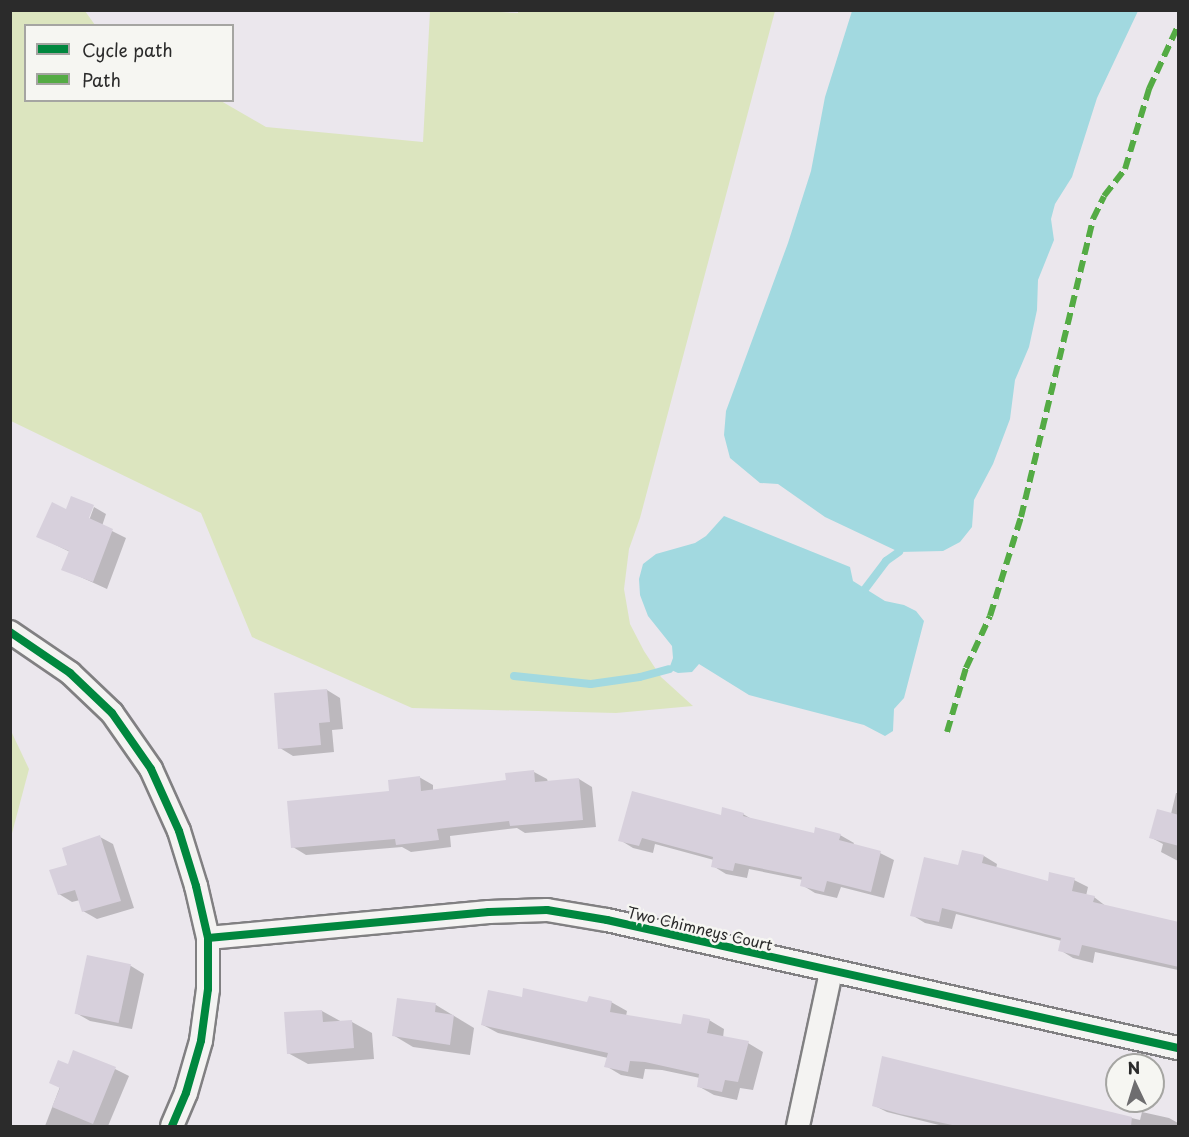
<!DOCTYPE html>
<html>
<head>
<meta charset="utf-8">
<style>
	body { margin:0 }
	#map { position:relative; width:1189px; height:1137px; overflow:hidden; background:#ebe7ed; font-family:"Playpen Sans",sans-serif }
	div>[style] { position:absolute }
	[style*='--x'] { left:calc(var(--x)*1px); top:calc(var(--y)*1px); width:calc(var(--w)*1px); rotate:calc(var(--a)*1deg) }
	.green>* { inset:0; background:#dce5bf }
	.water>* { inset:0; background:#a2d9e0 }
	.shadow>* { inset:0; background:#0003 }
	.stream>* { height:8px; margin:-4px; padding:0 4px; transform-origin:4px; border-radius:4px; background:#a2d9e0 }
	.building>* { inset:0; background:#d7d0dc; transform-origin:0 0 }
	.roads { filter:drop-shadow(2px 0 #818082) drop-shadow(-2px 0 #818082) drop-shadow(0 2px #818082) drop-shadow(0 -2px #818082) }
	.minor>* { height:22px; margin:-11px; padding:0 11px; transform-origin:11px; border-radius:11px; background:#f4f3f2 }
	.quiet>* { height:6px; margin-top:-3px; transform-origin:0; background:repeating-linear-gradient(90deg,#54ab44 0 12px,transparent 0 18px) }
	.cycleway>* { height:8px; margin:-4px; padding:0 4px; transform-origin:4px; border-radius:4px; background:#00873e }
	span { translate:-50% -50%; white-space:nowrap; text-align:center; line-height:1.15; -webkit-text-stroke:5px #f6f6f2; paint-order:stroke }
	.street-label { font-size:15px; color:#2b2b2b }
	.frame { position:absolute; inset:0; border:12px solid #2b2b2b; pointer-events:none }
	.legend { position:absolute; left:24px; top:24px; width:210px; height:78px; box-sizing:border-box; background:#f6f6f2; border:2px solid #a5a5a2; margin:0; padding:8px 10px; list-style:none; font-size:18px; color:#2b2b2b }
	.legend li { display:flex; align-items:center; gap:12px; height:30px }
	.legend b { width:30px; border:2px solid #a5a5a2 }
	.north { position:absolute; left:1105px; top:1053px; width:60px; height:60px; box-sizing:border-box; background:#f6f6f2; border:2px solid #a5a5a2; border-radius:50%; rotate:356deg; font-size:16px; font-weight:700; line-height:24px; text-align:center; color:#2b2b2b }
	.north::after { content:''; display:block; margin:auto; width:21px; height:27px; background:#6e6d6f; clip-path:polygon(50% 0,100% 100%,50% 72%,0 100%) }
</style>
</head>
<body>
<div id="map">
	<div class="green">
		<div style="clip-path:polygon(481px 11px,518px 13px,518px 10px,775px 11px,640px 518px,629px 549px,624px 589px,630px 624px,644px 651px,661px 677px,693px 706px,616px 713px,412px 708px,252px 637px,201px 513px,11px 421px,11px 11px,85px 11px,95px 25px,26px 26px,26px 100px,221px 101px,266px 127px,423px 142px,430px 11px)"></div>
		<div style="clip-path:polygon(11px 731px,29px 769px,11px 837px)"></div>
	</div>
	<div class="water">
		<div style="clip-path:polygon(852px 11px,1138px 11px,1097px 98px,1072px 177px,1055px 204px,1051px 219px,1054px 240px,1038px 280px,1037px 310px,1029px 347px,1015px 380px,1010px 419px,993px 464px,974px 500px,972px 527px,960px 542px,943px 551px,899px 552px,825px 517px,778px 484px,760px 483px,730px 458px,724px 435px,726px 411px,788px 243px,811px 171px,825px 97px)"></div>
		<div style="clip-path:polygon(724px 516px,850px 567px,853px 581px,885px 601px,904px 605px,916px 611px,924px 621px,904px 698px,894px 709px,893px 731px,885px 736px,864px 725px,749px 695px,699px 664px,692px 672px,678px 673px,669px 669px,673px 658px,672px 646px,648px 616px,640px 595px,639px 579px,643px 564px,656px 554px,695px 543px,706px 536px)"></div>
	</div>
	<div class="shadow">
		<div style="clip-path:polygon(94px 507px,106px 514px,102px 526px,126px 538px,107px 589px,63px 569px,70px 552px,38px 536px,87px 526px)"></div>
		<div style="clip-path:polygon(327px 690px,340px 698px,343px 729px,332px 730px,334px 752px,293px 756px,280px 748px)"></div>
		<div style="clip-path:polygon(534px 772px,547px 779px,548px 782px,579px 779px,592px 787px,596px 827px,525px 833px,517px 828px,450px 836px,451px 847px,411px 852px,402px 847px,306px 855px,293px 847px,419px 777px,433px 785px,433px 791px,507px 782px)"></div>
		<div style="clip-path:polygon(1176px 793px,1178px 793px,1178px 861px,1161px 852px,1163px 844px,1150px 837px,1171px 814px)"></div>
		<div style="clip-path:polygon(743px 814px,755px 821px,815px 835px,840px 835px,854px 843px,853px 845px,880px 853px,894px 860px,884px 898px,841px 887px,837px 898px,815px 893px,802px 885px,803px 880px,749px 869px,747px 878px,726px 874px,713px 866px,714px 860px,655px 844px,653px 853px,633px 848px,620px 840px)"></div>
		<div style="clip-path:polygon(100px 837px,113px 844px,134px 908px,97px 919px,83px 911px,80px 900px,72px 902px,59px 894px,69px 866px)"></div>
		<div style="clip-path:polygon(984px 856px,997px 864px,996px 869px,1049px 883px,1074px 880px,1088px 887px,1086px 896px,1094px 897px,1107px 907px,1178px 923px,1178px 970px,1095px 952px,1093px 963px,1073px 958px,1060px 950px,1062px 941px,956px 914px,952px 929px,925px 923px,912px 915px,959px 867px)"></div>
		<div style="clip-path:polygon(88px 957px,131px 966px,144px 974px,132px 1029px,90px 1021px,76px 1013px)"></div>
		<div style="clip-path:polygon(523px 999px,589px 1004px,611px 1002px,627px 1011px,626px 1016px,682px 1026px,709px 1020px,724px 1029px,723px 1038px,748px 1043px,763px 1052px,753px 1090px,740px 1088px,737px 1100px,714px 1095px,698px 1086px,700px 1078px,662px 1070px,645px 1069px,643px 1079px,621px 1075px,606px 1066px,608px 1058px,498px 1033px,483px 1025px)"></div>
		<div style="clip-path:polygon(398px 1000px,436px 1005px,474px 1028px,470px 1055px,413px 1047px,393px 1035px)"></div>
		<div style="clip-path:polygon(322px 1011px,342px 1022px,352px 1022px,372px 1033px,374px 1059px,308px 1064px,288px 1053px)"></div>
		<div style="clip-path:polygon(884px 1058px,1140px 1120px,1142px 1112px,1169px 1118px,1178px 1123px,1178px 1126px,943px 1126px,887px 1112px,873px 1105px)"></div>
		<div style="clip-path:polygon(68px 1066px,115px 1069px,129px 1076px,108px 1126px,45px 1126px)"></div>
	</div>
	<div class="stream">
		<div style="--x:865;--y:589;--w:35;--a:-53"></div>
		<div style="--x:886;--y:561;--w:16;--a:-35"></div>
		<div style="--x:514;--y:676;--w:77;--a:5.9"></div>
		<div style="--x:591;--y:684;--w:49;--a:-8.1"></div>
		<div style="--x:640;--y:677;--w:30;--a:-15"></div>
	</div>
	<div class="building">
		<div style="clip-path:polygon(71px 496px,94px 505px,89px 518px,113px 529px,93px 582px,61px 570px,69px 551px,36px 537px,52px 502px,66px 509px)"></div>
		<div style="clip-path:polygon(327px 689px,330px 722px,319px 723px,321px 745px,278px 749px,274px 693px)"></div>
		<div style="clip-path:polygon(534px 770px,535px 782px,579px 778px,583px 820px,510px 826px,509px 821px,437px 829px,439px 840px,396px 845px,395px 839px,291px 848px,287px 801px,389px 791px,388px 780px,420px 776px,421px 791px,506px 780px,505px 773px)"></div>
		<div style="clip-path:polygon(632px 791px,721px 815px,722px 807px,744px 813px,743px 816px,814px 833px,815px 827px,841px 834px,839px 840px,881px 851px,871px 892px,827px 881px,824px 892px,800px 886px,802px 877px,735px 863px,733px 871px,711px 867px,713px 857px,642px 838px,639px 846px,618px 841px)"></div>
		<div style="clip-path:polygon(1157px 809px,1179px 815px,1179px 846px,1149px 838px)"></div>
		<div style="clip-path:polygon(100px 835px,121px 901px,82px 912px,75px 890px,58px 895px,49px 870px,67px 865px,62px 848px)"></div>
		<div style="clip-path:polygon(962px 850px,984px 855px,982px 863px,1048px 881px,1049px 872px,1075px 878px,1072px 891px,1095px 896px,1093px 902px,1179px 922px,1179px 967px,1082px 945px,1079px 956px,1058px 951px,1061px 938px,942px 908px,939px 922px,910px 916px,924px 857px,958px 865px)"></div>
		<div style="left:87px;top:955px;width:45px;height:60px;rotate:12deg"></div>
		<div style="clip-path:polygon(523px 988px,587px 1002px,589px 996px,612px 1001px,610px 1012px,681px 1024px,683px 1014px,710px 1019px,707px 1033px,749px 1041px,738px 1082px,725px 1080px,722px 1092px,697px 1087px,699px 1074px,645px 1062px,630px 1061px,628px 1072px,604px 1067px,608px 1053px,481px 1025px,488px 990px,522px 997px)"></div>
		<div style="clip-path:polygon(397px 998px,436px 1003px,435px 1012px,454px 1015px,450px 1045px,392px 1036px)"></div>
		<div style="clip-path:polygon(322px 1010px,323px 1022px,352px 1020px,354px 1048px,287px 1054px,284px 1012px)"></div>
		<div style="clip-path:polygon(73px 1050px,116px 1067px,93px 1124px,52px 1107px,60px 1088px,49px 1083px,58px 1060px,68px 1064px)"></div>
		<div style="clip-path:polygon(882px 1056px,1132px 1117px,1131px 1126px,957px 1126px,900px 1114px,872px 1106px)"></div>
	</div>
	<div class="roads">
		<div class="minor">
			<div style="--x:10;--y:632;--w:73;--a:34.3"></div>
			<div style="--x:70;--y:673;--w:58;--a:43.6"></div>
			<div style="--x:112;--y:713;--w:68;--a:55.1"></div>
			<div style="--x:151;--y:769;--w:68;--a:65.7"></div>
			<div style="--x:179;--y:831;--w:58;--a:72.8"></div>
			<div style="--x:196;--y:886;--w:53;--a:77"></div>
			<div style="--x:208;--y:938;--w:51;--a:90"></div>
			<div style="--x:208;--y:989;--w:52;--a:97.7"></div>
			<div style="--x:201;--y:1041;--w:54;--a:106.1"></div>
			<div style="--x:186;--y:1093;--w:36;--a:113"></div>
			<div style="--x:208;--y:938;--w:282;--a:-5.3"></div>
			<div style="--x:489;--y:912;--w:58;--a:-2"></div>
			<div style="--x:547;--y:910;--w:61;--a:9.5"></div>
			<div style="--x:607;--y:920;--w:585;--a:12.64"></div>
			<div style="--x:798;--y:1126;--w:157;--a:-77.9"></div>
		</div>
	</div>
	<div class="quiet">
		<div style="--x:947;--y:732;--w:67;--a:-73.5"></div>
		<div style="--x:966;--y:668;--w:57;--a:-65.2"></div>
		<div style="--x:990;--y:616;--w:104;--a:-72.6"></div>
		<div style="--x:1021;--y:517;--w:307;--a:-76.4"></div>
		<div style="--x:1093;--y:219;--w:25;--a:-64"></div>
		<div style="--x:1104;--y:196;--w:34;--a:-52"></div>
		<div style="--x:1125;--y:169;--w:84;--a:-73.3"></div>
		<div style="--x:1149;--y:89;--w:69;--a:-65.3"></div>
	</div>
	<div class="cycleway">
		<div style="--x:10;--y:632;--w:73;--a:34.3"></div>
		<div style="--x:70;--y:673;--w:58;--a:43.6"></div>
		<div style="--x:112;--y:713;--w:68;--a:55.1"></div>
		<div style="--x:151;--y:769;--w:68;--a:65.7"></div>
		<div style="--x:179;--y:831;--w:58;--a:72.8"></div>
		<div style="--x:196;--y:886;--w:53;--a:77"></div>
		<div style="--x:208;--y:938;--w:51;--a:90"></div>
		<div style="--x:208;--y:989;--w:52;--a:97.7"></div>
		<div style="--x:201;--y:1041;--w:54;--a:106.1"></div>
		<div style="--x:186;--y:1093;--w:36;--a:113"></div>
		<div style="--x:208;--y:938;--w:282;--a:-5.3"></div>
		<div style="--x:489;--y:912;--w:58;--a:-2"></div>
		<div style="--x:547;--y:910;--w:61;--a:9.5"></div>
		<div style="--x:607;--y:920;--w:585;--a:12.64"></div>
	</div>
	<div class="street-label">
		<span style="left:700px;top:928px;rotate:13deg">Two Chimneys Court</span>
	</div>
	<div class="frame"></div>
	<ul class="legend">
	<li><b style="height:8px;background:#00873e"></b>Cycle path</li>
	<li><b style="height:8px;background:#54ab44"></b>Path</li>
	</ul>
	<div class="north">N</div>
</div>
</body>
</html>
